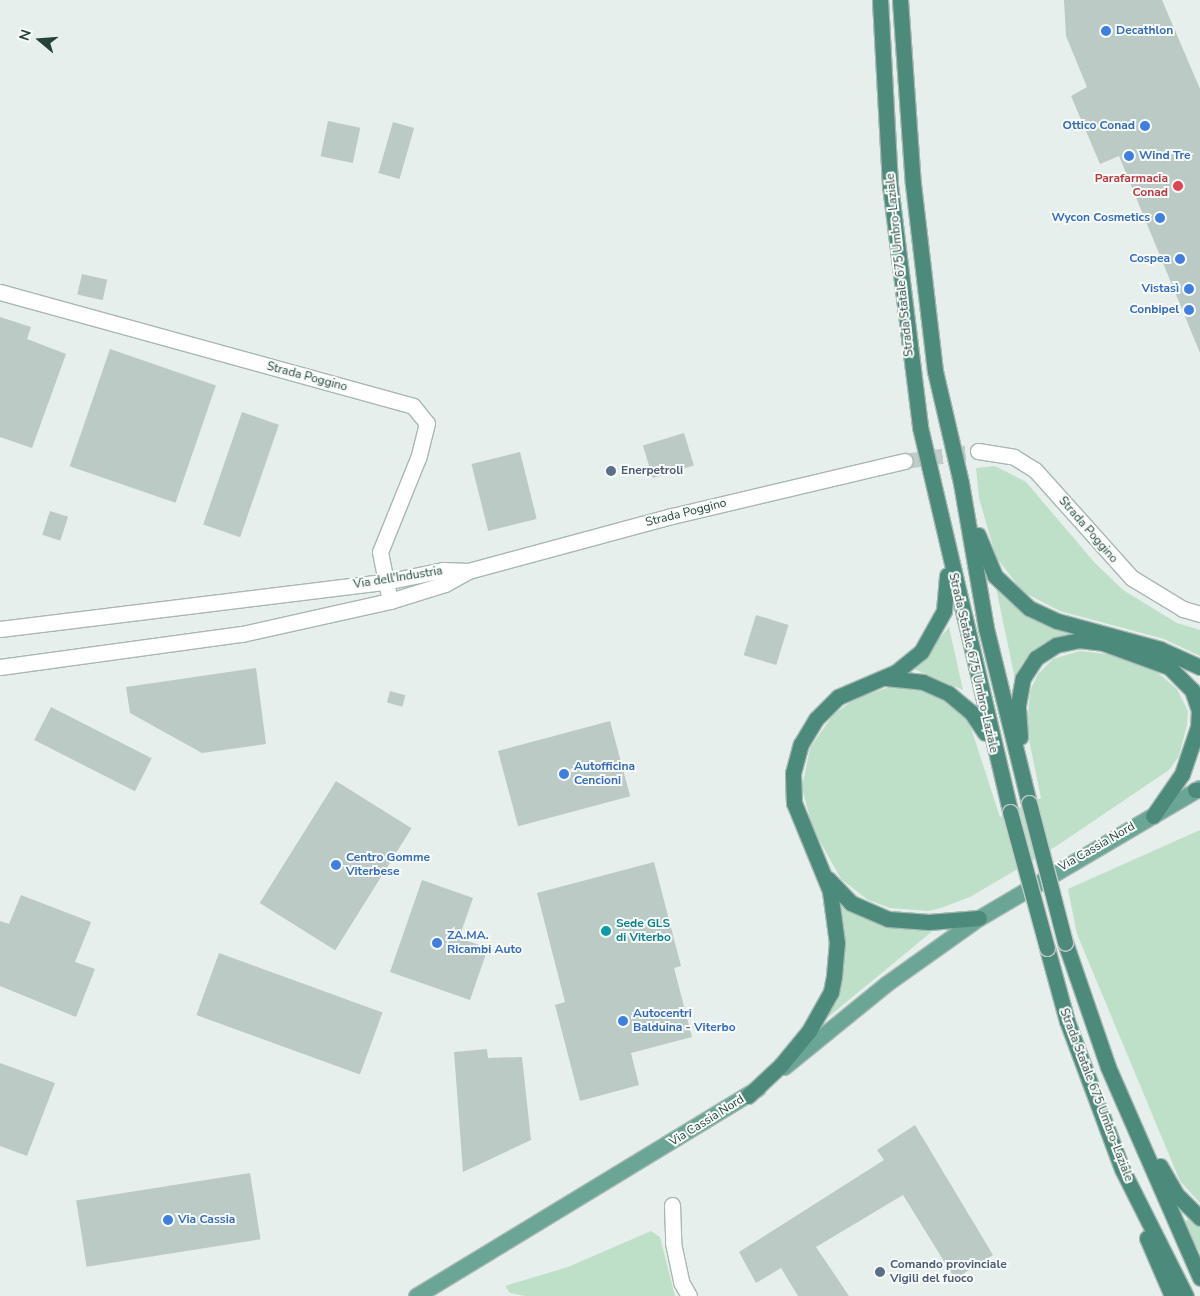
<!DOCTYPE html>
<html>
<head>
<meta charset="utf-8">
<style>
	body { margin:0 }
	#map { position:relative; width:1200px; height:1296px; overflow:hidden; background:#e6efeb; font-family:"Nunito Sans",sans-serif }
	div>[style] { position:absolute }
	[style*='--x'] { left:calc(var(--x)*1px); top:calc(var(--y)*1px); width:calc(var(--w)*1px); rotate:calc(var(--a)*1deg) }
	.green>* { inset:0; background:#bfe0c8 }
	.building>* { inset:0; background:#bbcac4; transform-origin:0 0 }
	.minor-tunnel>* { height:15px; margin-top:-7.5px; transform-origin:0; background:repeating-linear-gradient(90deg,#bfccc8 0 15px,transparent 0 23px) }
	.roads { filter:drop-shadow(1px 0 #a8b8b2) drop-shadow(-1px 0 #a8b8b2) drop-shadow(0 1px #a8b8b2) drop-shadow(0 -1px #a8b8b2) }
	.minor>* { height:15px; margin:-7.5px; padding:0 7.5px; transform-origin:7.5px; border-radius:7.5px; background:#fff }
	.primary>* { height:15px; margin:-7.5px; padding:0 7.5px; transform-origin:7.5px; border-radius:7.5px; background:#6aa596 }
	.trunk>* { height:15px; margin:-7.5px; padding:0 7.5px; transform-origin:7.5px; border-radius:7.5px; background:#4c8a7c }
	.bridges { filter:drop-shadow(1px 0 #c2cac8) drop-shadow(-1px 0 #c2cac8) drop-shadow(0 1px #c2cac8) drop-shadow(0 -1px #c2cac8) }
	.trunk-bridge>* { height:15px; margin:-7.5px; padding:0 7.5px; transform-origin:7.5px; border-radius:7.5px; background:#4c8a7c }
	.dots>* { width:14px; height:14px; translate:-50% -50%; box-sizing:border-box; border:2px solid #f7fbf9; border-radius:50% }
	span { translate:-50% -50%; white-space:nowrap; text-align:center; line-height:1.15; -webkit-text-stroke:4px #f7fbf9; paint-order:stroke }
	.shop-label { font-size:12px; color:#366cbe; font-weight:700 }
	.left { translate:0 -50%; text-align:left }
	.right { translate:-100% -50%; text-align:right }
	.health-label { font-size:12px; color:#be3a42; font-weight:700 }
	.street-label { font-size:12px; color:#24423a }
	.service-label { font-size:12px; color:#4e5e75; font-weight:700 }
	.culture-label { font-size:12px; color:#0d838f; font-weight:700 }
	.north { position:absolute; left:15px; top:15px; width:50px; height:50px; -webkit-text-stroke:4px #f7fbf9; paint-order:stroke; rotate:288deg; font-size:14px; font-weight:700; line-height:20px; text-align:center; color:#24423a }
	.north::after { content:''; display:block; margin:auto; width:18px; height:22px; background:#24423a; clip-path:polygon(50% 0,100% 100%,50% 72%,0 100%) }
</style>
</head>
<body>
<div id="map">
	<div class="green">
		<div style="clip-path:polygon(995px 466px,1026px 482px,1095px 563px,1123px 590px,1177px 623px,1200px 630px,1200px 656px,1164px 639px,1060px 611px,1023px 592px,996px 557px,979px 498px,976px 468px)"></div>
		<div style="clip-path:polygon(996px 588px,1026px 614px,1079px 633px,1043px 643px,1022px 663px,1015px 679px)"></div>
		<div style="clip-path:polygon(949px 627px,963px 690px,914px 669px)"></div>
		<div style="clip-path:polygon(1080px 651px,1116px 655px,1150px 666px,1177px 689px,1188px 711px,1187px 725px,1179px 756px,1169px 770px,1055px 847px,970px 897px,941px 908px,929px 911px,890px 908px,868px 900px,841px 879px,813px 829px,802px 788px,810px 748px,833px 715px,856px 698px,896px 685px,921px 689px,944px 700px,966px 717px,971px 728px,1000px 817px,1041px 798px,1027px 730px,1030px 691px,1038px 674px,1053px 659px)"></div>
		<div style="clip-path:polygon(1200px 830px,1200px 1203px,1180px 1181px,1077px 934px,1068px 889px)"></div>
		<div style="clip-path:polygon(836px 900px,859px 916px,886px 927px,935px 929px,821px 1023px,843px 943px)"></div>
		<div style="clip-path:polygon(1188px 1219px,1200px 1227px,1200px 1253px,1183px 1224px)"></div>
		<div style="clip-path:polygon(651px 1231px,660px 1237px,675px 1296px,525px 1296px,510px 1293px,505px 1286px,568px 1267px)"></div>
	</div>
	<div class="building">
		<div style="clip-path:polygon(1064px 0,1162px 0,1200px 89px,1200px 353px,1119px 156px,1100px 164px,1071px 96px,1087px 87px,1066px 36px)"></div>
		<div style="left:328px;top:121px;width:33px;height:36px;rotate:12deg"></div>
		<div style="left:393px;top:122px;width:22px;height:53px;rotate:16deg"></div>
		<div style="left:82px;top:274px;width:26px;height:21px;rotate:13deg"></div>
		<div style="clip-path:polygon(0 317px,31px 327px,27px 339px,66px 354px,32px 448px,0 437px)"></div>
		<div style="left:110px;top:349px;width:112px;height:124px;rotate:19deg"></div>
		<div style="left:242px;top:412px;width:39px;height:119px;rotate:19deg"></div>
		<div style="left:684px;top:433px;width:34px;height:43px;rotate:73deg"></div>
		<div style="left:520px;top:452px;width:69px;height:50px;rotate:76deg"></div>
		<div style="left:50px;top:511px;width:19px;height:25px;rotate:18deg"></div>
		<div style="left:756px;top:615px;width:34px;height:42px;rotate:17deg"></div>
		<div style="clip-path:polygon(256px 668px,266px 744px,202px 753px,130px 713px,126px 687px)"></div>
		<div style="left:390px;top:691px;width:16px;height:12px;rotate:15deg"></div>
		<div style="left:51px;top:707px;width:113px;height:37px;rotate:27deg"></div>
		<div style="left:610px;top:721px;width:78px;height:116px;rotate:75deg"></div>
		<div style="left:336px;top:781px;width:89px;height:144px;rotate:32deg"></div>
		<div style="clip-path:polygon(654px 862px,681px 966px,674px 968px,692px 1037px,631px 1053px,639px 1085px,580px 1101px,555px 1005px,565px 1002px,537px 893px)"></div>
		<div style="clip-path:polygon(422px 880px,473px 898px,459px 938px,488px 948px,470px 1000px,390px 972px)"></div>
		<div style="clip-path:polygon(21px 895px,91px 922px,75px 962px,95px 969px,76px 1017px,0 986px,0 921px,9px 924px)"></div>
		<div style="left:219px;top:953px;width:174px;height:66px;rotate:20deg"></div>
		<div style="clip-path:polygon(487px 1049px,488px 1058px,522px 1057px,531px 1140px,463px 1172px,454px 1052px)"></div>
		<div style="clip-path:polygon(0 1063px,55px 1083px,27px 1156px,0 1146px)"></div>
		<div style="clip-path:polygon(915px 1125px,993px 1255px,955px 1279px,903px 1195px,816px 1247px,849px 1296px,798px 1296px,781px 1268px,756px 1283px,739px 1252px,884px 1160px,877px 1150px)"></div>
		<div style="left:250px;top:1173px;width:67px;height:176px;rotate:81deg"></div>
	</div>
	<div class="minor-tunnel">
		<div style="--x:905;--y:461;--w:74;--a:-7.8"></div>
	</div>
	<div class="roads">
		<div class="minor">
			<div style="--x:0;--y:292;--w:428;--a:15.4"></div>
			<div style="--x:413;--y:406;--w:22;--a:51"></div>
			<div style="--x:427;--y:423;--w:36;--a:104"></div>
			<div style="--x:418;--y:458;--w:101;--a:112"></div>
			<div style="--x:380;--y:552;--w:50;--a:78.5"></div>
			<div style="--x:978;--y:451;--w:36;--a:9"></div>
			<div style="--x:1014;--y:457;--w:25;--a:32"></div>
			<div style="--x:1035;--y:470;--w:145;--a:48.1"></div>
			<div style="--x:1132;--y:578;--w:60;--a:31.3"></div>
			<div style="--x:1183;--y:609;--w:18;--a:16"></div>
			<div style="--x:0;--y:629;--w:388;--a:-7"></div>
			<div style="--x:385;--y:582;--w:59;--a:-11.7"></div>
			<div style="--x:443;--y:570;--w:25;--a:2"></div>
			<div style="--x:0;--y:667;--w:244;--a:-7.8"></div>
			<div style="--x:242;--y:634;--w:152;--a:-12.6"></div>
			<div style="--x:390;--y:601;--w:58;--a:-17.2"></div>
			<div style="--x:445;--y:584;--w:26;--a:-29"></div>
			<div style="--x:468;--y:571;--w:211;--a:-15.1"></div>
			<div style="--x:672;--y:516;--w:239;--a:-13.3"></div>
			<div style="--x:672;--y:1205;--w:38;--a:88"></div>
			<div style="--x:673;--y:1243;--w:40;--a:78"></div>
			<div style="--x:681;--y:1282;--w:16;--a:60"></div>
		</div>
		<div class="primary">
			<div style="--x:784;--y:1067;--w:132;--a:-39.1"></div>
			<div style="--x:886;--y:984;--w:114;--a:-35.4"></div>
			<div style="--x:979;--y:918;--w:256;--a:-30.5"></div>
			<div style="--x:416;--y:1296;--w:400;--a:-31.3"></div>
		</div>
		<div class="trunk">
			<div style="--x:880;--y:0;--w:185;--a:86.9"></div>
			<div style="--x:890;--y:185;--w:244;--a:82.9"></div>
			<div style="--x:920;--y:427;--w:395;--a:76.8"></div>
			<div style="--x:900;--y:0;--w:184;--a:86"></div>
			<div style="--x:913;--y:184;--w:188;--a:83.3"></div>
			<div style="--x:935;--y:371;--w:115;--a:76.9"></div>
			<div style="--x:961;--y:483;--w:147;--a:80.2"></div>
			<div style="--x:986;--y:628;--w:180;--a:76.2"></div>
			<div style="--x:978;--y:535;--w:44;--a:67.5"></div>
			<div style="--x:995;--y:576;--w:47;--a:43.3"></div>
			<div style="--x:1029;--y:608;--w:31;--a:25"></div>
			<div style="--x:1057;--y:621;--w:107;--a:15.2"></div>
			<div style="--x:1160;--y:649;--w:44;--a:24.2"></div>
			<div style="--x:886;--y:678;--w:37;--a:6"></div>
			<div style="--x:923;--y:682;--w:27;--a:24"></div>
			<div style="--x:948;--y:693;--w:30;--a:40"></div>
			<div style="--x:971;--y:712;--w:25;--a:56"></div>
			<div style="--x:1020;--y:737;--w:32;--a:-94"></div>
			<div style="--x:1018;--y:705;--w:27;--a:-80"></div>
			<div style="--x:1023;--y:678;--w:24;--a:-57"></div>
			<div style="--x:1036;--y:658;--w:24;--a:-33"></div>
			<div style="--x:1056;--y:645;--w:24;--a:-12"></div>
			<div style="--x:1079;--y:640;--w:24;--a:7"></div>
			<div style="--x:1103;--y:643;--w:70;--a:20"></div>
			<div style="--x:1169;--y:667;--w:33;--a:45"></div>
			<div style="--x:1192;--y:690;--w:21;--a:71"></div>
			<div style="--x:1199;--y:710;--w:17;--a:93"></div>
			<div style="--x:1198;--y:727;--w:50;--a:108.8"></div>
			<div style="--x:1182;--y:774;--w:51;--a:124.6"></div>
			<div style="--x:1195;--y:790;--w:5;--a:0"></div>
			<div style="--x:828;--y:879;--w:33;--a:46"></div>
			<div style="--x:851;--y:903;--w:40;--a:23.4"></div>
			<div style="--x:888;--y:919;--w:41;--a:4.2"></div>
			<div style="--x:929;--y:922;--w:50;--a:-4.6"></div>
			<div style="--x:1065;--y:942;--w:132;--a:71"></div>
			<div style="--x:1108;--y:1067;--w:230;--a:66.4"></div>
			<div style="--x:1047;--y:948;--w:76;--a:74.7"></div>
			<div style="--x:1067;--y:1021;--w:158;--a:69.6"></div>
			<div style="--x:1122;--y:1169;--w:142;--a:63.3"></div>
			<div style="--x:748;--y:1096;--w:45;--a:-43.2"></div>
			<div style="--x:781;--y:1065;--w:44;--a:-50.5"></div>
			<div style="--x:809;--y:1031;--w:45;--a:-60.6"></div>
			<div style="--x:831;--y:992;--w:16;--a:-79"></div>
			<div style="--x:834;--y:976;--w:33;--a:-85"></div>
			<div style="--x:837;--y:943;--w:52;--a:-97.7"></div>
			<div style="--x:830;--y:891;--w:95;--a:-112.2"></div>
			<div style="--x:794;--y:803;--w:30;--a:-92"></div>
			<div style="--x:793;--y:773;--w:30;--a:-75"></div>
			<div style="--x:801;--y:744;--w:29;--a:-59"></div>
			<div style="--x:816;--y:719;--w:31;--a:-45"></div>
			<div style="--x:838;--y:697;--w:63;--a:-23.3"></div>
			<div style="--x:896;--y:672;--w:32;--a:-39"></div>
			<div style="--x:921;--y:652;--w:47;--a:-60.7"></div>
			<div style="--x:944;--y:611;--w:36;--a:-85"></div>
			<div style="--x:1160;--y:1166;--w:32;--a:60"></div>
			<div style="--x:1176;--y:1194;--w:34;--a:45"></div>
			<div style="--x:1147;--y:1238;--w:63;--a:66.7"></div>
		</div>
	</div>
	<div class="bridges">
		<div class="trunk-bridge">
			<div style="--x:1029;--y:803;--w:144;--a:75.5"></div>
			<div style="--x:1010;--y:812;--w:141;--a:74.8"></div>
		</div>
	</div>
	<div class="dots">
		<div style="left:1106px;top:31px;background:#3f7fe0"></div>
		<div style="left:1145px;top:126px;background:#3f7fe0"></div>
		<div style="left:1129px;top:156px;background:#3f7fe0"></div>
		<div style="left:1178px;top:186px;background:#e0444e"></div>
		<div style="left:1160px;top:218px;background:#3f7fe0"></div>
		<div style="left:1180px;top:259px;background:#3f7fe0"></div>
		<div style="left:1189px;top:289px;background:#3f7fe0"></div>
		<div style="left:1189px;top:310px;background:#3f7fe0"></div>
		<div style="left:611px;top:471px;background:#5c6f8a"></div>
		<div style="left:564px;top:774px;background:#3f7fe0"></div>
		<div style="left:336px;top:865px;background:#3f7fe0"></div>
		<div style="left:606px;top:931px;background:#0f9aa8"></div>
		<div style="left:437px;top:943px;background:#3f7fe0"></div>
		<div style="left:623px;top:1021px;background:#3f7fe0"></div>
		<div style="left:168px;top:1220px;background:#3f7fe0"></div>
		<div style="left:880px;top:1272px;background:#5c6f8a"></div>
	</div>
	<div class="shop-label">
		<span class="left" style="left:1116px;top:31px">Decathlon</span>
		<span class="right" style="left:1135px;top:126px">Ottico Conad</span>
		<span class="left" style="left:1139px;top:156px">Wind Tre</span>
		<span class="right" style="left:1150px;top:218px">Wycon Cosmetics</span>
		<span class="right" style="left:1170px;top:259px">Cospea</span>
		<span class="right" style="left:1179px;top:289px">Vistasì</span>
		<span class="right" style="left:1179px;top:310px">Conbipel</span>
		<span class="left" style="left:574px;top:774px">Autofficina<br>Cencioni</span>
		<span class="left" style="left:346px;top:865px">Centro Gomme<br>Viterbese</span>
		<span class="left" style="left:447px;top:943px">ZA.MA.<br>Ricambi Auto</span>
		<span class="left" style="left:633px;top:1021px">Autocentri<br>Balduina - Viterbo</span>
		<span class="left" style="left:178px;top:1220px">Via Cassia</span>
	</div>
	<div class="health-label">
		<span class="right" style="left:1168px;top:186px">Parafarmacia<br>Conad</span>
	</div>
	<div class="street-label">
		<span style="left:900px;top:265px;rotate:-96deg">Strada Statale 675 Umbro-Laziale</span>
		<span style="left:307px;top:377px;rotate:15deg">Strada Poggino</span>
		<span style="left:686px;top:513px;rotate:-14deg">Strada Poggino</span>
		<span style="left:1088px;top:530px;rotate:49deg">Strada Poggino</span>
		<span style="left:398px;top:578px;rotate:-9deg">Via dell'Industria</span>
		<span style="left:973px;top:663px;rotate:77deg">Strada Statale 675 Umbro-Laziale</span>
		<span style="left:1097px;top:847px;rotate:-30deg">Via Cassia Nord</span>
		<span style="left:1096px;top:1095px;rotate:69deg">Strada Statale 675 Umbro-Laziale</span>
		<span style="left:707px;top:1121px;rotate:-32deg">Via Cassia Nord</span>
	</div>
	<div class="service-label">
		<span class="left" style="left:621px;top:471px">Enerpetroli</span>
		<span class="left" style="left:890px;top:1272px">Comando provinciale<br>Vigili del fuoco</span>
	</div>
	<div class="culture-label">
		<span class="left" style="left:616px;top:931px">Sede GLS<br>di Viterbo</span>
	</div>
	<div class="north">N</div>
</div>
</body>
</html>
